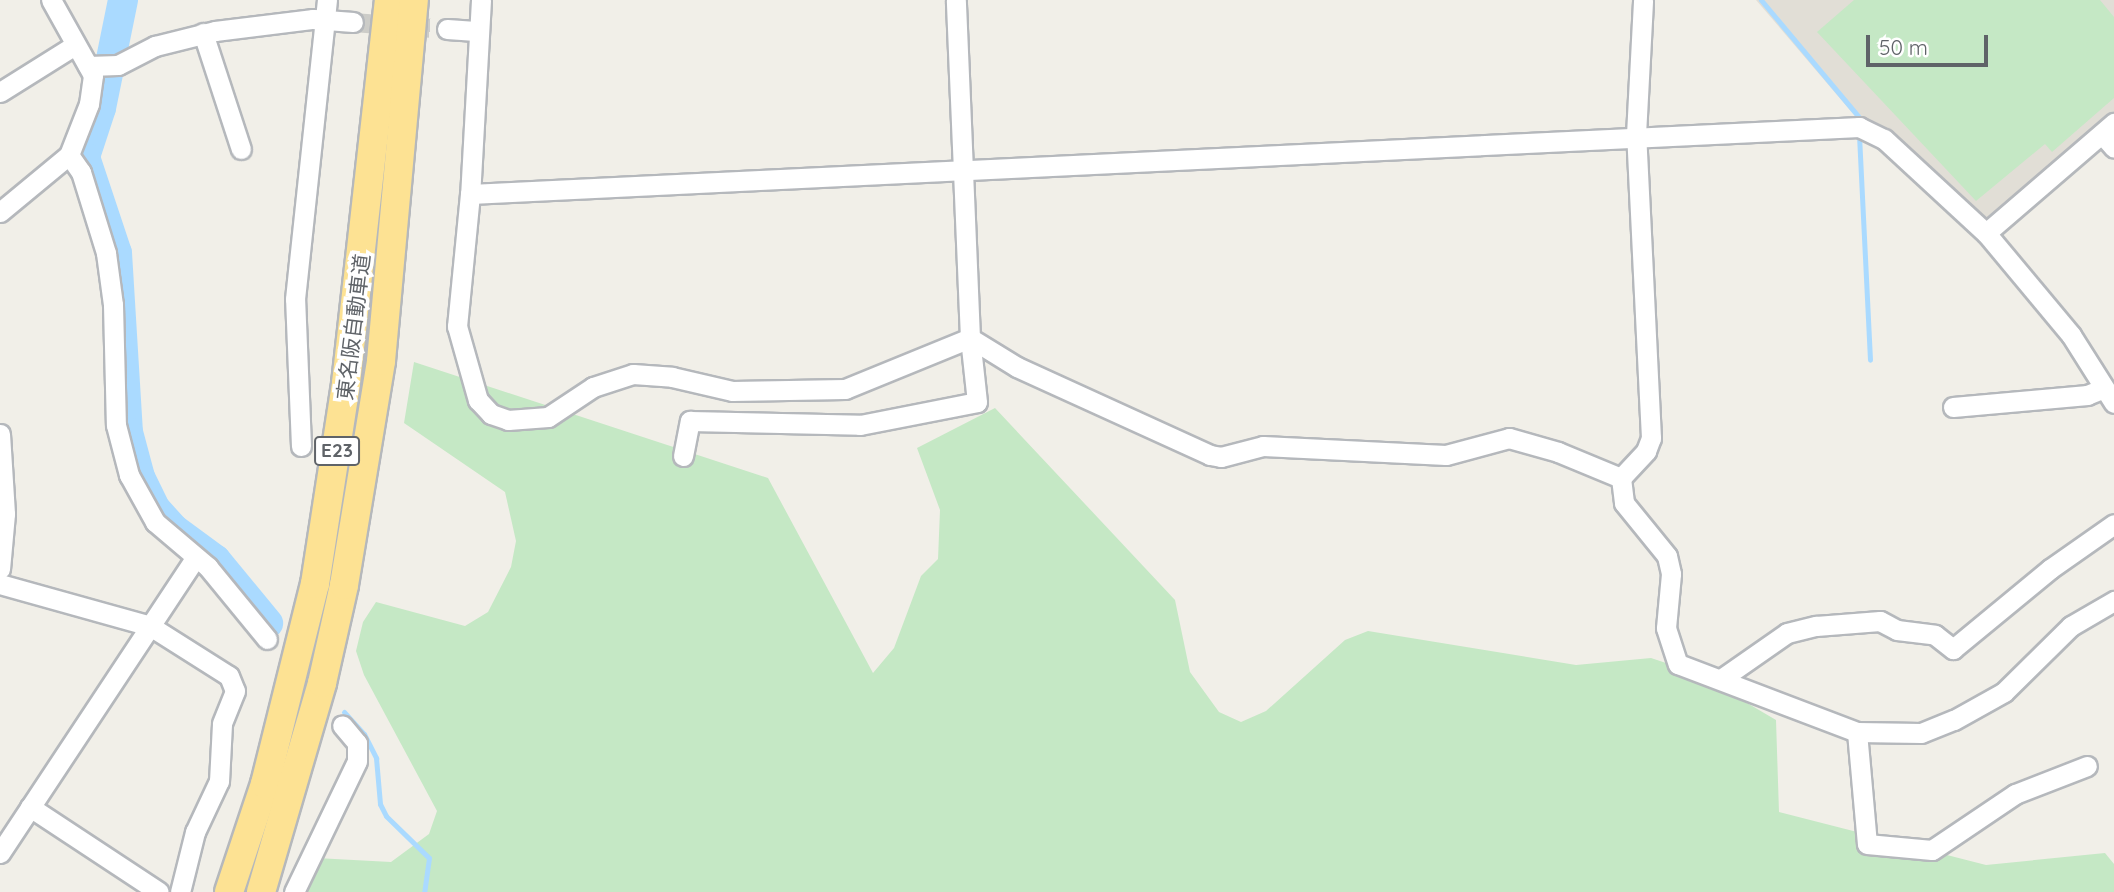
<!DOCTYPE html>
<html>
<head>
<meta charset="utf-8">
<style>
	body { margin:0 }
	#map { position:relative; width:2114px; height:892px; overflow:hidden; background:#f1efe8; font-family:Quicksand,"Noto Sans JP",sans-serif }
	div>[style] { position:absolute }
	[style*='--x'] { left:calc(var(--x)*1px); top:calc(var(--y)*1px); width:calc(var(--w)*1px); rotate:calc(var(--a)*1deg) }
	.education>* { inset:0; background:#e1ded6 }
	.green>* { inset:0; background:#c5e8c5 }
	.stream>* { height:5px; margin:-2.5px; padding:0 2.5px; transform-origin:2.5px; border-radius:2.5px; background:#aadaff }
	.river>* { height:30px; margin:-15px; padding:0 15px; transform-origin:15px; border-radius:15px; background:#aadaff }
	.minor-tunnel>* { height:19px; margin-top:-9.5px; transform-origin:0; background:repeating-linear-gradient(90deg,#ccccc8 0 19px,transparent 0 29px) }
	.roads { filter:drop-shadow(2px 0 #b5b8bc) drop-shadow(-2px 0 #b5b8bc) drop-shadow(0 2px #b5b8bc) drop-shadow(0 -2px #b5b8bc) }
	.minor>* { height:19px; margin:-9.5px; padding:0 9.5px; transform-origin:9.5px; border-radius:9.5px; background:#fff }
	.highway>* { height:28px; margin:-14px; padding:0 14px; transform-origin:14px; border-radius:14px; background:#fde293 }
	span { translate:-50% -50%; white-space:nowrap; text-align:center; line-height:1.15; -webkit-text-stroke:7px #fff; paint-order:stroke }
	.shield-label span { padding:2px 5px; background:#fff; border:2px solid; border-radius:5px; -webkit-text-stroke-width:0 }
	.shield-label { font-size:19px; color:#5f6368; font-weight:700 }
	.street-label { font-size:21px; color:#5f6368 }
	.scale { position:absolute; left:1866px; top:35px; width:122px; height:32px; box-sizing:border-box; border:4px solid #5f6368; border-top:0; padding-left:9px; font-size:21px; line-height:24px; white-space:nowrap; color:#5f6368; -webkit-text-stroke:5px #fff; paint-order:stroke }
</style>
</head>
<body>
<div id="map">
	<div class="education">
		<div style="clip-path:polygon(1756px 0,2114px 0,2114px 117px,1986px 225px,1861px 123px)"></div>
	</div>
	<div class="green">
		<div style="clip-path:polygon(1854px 0,2100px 0,2114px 17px,2114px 98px,2052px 152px,2045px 144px,1976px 201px,1817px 32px)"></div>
		<div style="clip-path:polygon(414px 362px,768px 478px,873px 673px,894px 648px,921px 576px,938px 559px,940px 510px,917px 448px,995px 408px,1175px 600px,1190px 672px,1219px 712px,1241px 722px,1266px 711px,1345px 640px,1368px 631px,1576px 665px,1651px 658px,1696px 673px,1776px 720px,1779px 812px,1986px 865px,2105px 853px,2114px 864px,2114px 892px,302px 892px,316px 858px,391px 862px,429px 834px,437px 811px,364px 675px,356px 651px,363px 622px,376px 602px,465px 626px,488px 612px,511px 567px,516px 541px,505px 492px,404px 423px)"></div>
	</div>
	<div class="stream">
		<div style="--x:1761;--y:0;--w:158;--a:50.1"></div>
		<div style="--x:1859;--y:135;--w:225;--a:87.2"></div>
		<div style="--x:344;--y:712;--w:30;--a:48"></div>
		<div style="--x:364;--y:734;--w:27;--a:63"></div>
		<div style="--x:376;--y:758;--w:46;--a:85"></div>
		<div style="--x:380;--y:804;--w:13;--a:63"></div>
		<div style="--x:386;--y:816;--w:60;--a:44.3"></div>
		<div style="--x:429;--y:858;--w:34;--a:98"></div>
	</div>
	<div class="river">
		<div style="--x:123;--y:0;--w:110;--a:101.5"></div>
		<div style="--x:101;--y:108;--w:52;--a:108.1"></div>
		<div style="--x:85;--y:157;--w:101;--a:71.6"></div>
		<div style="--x:117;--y:253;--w:179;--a:86.5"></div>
		<div style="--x:128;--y:432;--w:47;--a:75.1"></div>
		<div style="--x:140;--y:477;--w:34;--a:64"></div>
		<div style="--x:155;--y:508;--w:28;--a:48"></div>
		<div style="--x:174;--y:529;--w:52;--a:36.4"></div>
		<div style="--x:216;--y:560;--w:82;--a:50.5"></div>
	</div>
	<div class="minor-tunnel">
		<div style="--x:353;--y:22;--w:94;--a:4.3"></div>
	</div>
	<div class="roads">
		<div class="minor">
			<div style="--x:481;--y:0;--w:194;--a:93.2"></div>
			<div style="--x:470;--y:194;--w:1391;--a:-2.76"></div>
			<div style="--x:1859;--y:127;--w:28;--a:26"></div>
			<div style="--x:1884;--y:139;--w:139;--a:42.7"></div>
			<div style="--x:1986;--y:233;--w:133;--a:50.2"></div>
			<div style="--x:2071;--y:335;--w:80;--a:57.7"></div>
			<div style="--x:447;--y:29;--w:32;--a:4"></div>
			<div style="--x:203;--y:33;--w:122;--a:71.9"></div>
			<div style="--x:88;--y:66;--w:30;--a:-2"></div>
			<div style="--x:118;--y:65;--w:42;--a:-27.2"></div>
			<div style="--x:155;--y:46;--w:62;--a:-14"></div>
			<div style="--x:215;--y:31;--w:99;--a:-7"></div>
			<div style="--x:313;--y:19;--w:40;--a:4.3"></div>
			<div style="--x:0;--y:92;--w:89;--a:-32.1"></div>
			<div style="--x:2102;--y:134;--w:18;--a:49"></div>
			<div style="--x:69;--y:155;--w:21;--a:55"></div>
			<div style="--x:81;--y:172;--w:85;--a:72.8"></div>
			<div style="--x:106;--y:253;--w:52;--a:82.3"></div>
			<div style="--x:113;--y:305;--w:120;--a:88.6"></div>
			<div style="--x:116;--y:425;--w:52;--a:75.4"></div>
			<div style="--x:129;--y:475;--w:54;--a:61"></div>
			<div style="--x:155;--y:522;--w:70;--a:40.3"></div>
			<div style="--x:208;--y:567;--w:93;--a:50.7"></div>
			<div style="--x:470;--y:194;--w:133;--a:95.6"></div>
			<div style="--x:457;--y:326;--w:77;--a:74.2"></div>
			<div style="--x:478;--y:400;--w:19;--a:47"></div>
			<div style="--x:491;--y:414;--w:18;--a:19"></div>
			<div style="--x:508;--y:420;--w:40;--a:-4.3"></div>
			<div style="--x:548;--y:417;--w:54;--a:-33.7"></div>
			<div style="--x:593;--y:387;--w:42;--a:-18"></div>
			<div style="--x:633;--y:374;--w:39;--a:4"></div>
			<div style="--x:672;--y:377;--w:62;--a:13.1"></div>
			<div style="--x:732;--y:391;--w:113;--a:-1"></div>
			<div style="--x:845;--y:389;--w:135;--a:-22.2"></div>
			<div style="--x:0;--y:212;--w:89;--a:-39.6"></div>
			<div style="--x:69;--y:155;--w:55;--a:-68.6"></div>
			<div style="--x:89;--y:104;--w:29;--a:-82"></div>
			<div style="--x:93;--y:75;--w:86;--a:-119.2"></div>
			<div style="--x:1986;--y:233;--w:169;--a:-40.7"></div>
			<div style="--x:970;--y:338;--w:55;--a:31.7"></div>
			<div style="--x:1017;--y:367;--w:212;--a:24.5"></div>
			<div style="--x:1210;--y:455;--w:11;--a:10"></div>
			<div style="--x:1221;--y:457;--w:43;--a:-14.7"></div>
			<div style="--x:1263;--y:446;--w:183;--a:2.8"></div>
			<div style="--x:1446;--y:455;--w:65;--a:-15.1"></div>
			<div style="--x:1509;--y:438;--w:51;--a:15.9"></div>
			<div style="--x:1558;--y:452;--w:68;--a:22.4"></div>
			<div style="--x:1621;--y:478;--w:37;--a:-47"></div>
			<div style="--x:1646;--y:451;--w:14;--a:-69"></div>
			<div style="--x:1651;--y:438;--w:303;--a:-92.8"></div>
			<div style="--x:1636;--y:135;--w:135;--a:-87"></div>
			<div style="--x:1953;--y:407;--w:135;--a:-5.1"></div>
			<div style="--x:2087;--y:395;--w:18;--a:-22"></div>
			<div style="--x:0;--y:434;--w:80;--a:86.4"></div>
			<div style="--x:5;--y:514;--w:55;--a:95.2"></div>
			<div style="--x:301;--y:446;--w:147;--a:-92.3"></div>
			<div style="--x:295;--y:299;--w:301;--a:-83.9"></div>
			<div style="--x:683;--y:456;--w:36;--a:-79"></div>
			<div style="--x:690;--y:421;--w:170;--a:1.3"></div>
			<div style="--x:860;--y:425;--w:119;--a:-11.1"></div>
			<div style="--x:977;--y:402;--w:64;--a:-96.2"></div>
			<div style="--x:970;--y:338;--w:338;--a:-92.4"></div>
			<div style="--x:1621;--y:478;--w:25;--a:83"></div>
			<div style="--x:1624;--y:503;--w:68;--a:50.9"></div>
			<div style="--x:1667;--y:556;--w:18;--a:77"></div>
			<div style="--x:1671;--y:574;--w:54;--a:95.3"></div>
			<div style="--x:1666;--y:628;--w:38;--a:72"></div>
			<div style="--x:1678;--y:664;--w:191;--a:20.8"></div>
			<div style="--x:1857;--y:732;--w:64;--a:0.9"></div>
			<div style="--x:1921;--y:733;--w:35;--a:-22"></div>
			<div style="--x:1954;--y:720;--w:57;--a:-29.2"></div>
			<div style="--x:2004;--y:692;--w:94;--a:-44.6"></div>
			<div style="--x:2071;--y:626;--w:50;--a:-30.2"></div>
			<div style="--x:0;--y:584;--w:156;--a:15.6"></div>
			<div style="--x:150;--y:626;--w:93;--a:32.3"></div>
			<div style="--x:229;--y:676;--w:16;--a:68"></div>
			<div style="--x:235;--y:691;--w:35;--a:112"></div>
			<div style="--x:222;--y:724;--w:57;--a:93"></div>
			<div style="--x:219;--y:781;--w:56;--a:115.2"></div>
			<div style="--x:195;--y:832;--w:62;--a:104"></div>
			<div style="--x:1721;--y:679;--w:80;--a:-34.9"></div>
			<div style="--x:1787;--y:633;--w:30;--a:-14"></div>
			<div style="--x:1816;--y:626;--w:64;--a:-4.5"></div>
			<div style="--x:1880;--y:621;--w:19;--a:28"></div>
			<div style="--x:1897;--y:630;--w:38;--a:7"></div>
			<div style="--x:1935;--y:635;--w:23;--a:38"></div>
			<div style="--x:1953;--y:649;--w:126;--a:-39.5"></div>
			<div style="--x:2050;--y:569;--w:78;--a:-35.1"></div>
			<div style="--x:1857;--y:732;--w:112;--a:84.9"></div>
			<div style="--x:1867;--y:844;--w:65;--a:5.3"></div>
			<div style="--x:1932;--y:850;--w:100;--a:-34"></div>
			<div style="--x:2015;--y:794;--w:77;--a:-21.3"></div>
			<div style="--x:30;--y:807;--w:154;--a:33.4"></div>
			<div style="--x:0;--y:853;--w:354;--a:-56.5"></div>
			<div style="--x:294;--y:892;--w:145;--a:-64.3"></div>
			<div style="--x:357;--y:761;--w:18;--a:-90"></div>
			<div style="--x:357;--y:743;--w:23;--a:-130"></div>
		</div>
		<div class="highway">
			<div style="--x:229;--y:892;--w:114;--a:-71.6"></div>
			<div style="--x:265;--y:784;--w:206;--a:-76"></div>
			<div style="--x:315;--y:584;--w:203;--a:-81.2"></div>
			<div style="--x:346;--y:383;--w:385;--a:-83.6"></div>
			<div style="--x:261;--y:892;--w:218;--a:-73.7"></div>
			<div style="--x:322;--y:683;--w:100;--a:-77.3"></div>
			<div style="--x:344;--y:585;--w:227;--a:-80.6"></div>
			<div style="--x:381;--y:361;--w:363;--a:-84.8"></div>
		</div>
	</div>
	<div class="shield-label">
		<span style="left:337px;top:451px">E23</span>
	</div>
	<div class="street-label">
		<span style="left:353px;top:327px;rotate:-83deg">東名阪自動車道</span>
	</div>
	<div class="scale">50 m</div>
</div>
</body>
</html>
